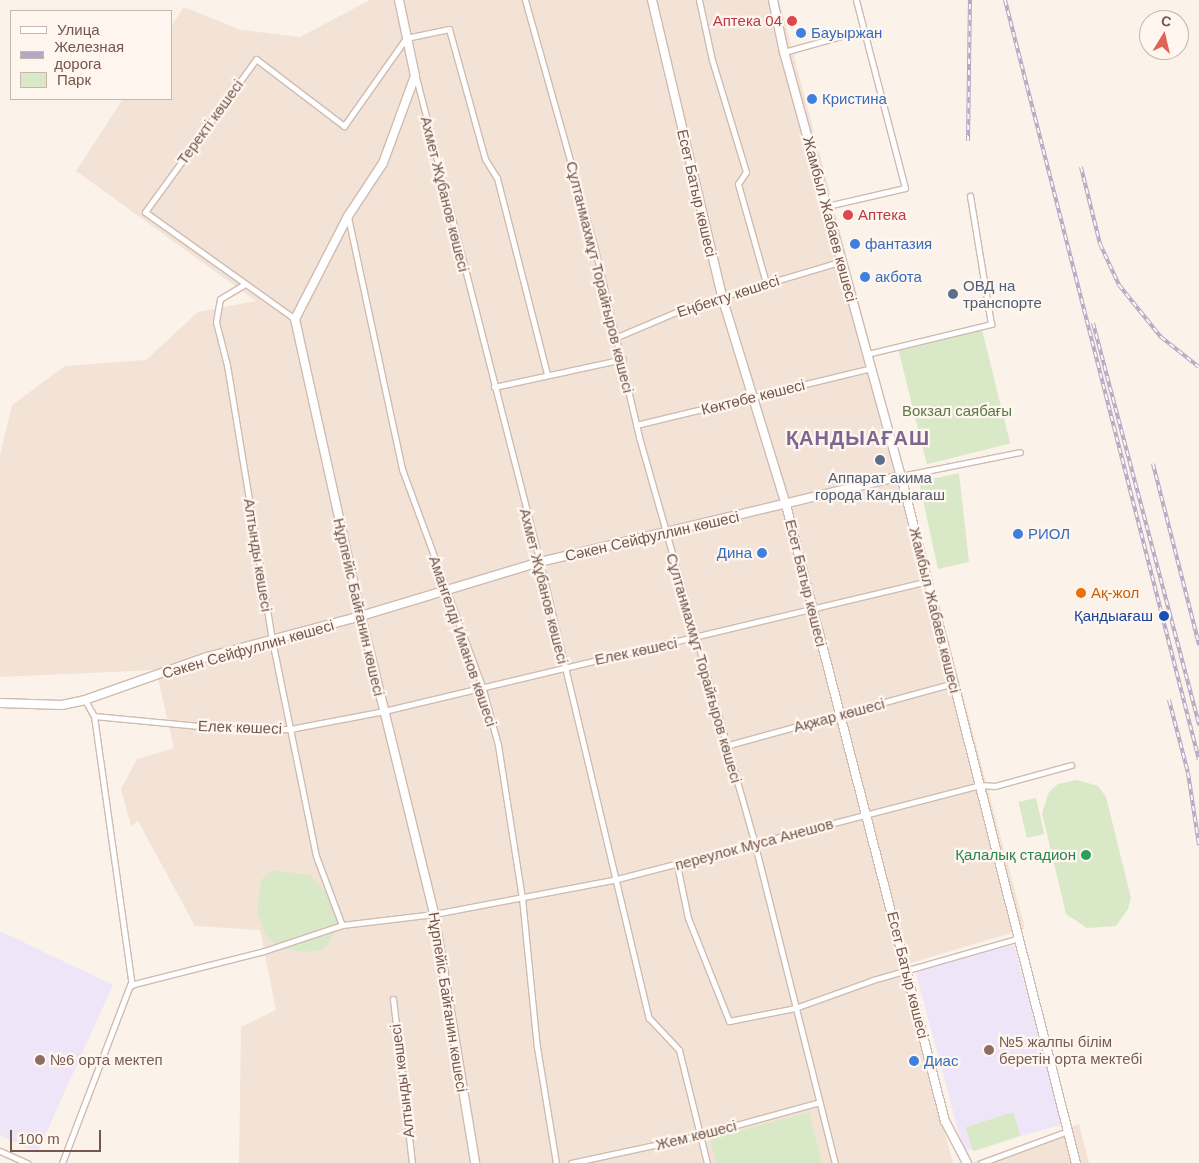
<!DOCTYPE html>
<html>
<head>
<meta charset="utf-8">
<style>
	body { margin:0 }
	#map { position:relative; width:1199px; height:1163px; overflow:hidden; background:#fbf2e9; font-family:Arial,sans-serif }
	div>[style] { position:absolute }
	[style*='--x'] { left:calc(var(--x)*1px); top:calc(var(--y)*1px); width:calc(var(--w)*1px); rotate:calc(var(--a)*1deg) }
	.residential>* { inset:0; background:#f3e3d7 }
	.education>* { inset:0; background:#efe5f8; transform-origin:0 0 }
	.green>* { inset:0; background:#d9e9c7; transform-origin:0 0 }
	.roads { filter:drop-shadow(1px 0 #cfbbb1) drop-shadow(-1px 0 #cfbbb1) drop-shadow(0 1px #cfbbb1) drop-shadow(0 -1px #cfbbb1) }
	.street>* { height:5px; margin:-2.5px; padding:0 2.5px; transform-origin:2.5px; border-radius:2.5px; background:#fff }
	.secondary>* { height:8px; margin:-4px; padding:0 4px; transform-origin:4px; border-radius:4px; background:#fff }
	.rail>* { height:4px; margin-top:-2px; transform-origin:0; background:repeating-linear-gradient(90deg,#fef6ef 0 5.5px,#b4a7c5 0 11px); box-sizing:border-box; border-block:1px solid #b4a7c5 }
	.dots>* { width:14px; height:14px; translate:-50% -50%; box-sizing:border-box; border:2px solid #fef6ef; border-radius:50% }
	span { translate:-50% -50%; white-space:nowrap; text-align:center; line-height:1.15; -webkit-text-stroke:4.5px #fef6ef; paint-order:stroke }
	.health-label { font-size:15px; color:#be3a42 }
	.right { translate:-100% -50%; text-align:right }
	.left { translate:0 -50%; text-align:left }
	.shop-label { font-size:15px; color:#366cbe }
	.street-label { font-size:15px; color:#75574d }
	.service-label { font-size:15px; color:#4e5e75 }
	.park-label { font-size:15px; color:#5b7946 }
	.food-label { font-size:15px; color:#c56008 }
	.transit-label { font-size:15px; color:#164399 }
	.leisure-label { font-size:15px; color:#27864d }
	.education-label { font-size:15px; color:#785e54 }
	.district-label { font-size:20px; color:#7d6690; font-weight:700; letter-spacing:1px }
	.legend { position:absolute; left:10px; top:10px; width:162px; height:90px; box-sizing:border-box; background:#fef6ef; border:1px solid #c7b6ae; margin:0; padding:6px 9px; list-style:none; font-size:15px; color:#75574d }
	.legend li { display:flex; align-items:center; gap:10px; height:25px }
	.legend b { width:25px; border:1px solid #c7b6ae }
	.north { position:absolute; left:1139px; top:10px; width:50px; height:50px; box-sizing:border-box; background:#fef6ef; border:1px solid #c7b6ae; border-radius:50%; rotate:9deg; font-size:14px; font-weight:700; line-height:20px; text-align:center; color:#75574d }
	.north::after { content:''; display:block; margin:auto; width:18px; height:22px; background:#de6455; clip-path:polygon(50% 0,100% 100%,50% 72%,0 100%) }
	.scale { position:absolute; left:10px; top:1130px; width:91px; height:22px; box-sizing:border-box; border:2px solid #75574d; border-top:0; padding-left:6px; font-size:15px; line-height:18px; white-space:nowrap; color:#75574d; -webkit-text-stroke:4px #fef6ef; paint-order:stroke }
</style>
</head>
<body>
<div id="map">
	<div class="residential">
		<div style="clip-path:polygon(370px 0,779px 0,1025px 929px,901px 966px,953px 1163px,239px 1163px,241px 1027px,276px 1010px,260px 930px,195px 926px,138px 821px,131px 826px,121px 789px,137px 759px,174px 748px,156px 670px,0 677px,0 455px,12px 405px,65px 366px,146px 360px,198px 312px,256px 301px,76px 171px,123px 99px,171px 99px,171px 26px,184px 7px,241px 30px,300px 37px)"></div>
		<div style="clip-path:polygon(1079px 1124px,1089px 1163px,971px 1163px)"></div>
	</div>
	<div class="education">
		<div style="clip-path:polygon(0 931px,113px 985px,37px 1153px,0 1135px)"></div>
		<div style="left:1014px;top:945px;width:186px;height:102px;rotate:75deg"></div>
	</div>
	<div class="green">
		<div style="left:982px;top:330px;width:117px;height:86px;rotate:76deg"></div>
		<div style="clip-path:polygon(959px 473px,969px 562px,938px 569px,919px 482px)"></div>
		<div style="clip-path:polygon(1077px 780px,1098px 786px,1106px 797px,1131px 898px,1128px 909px,1116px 926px,1087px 928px,1066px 914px,1042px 813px,1049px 792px,1058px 784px)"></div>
		<div style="left:1036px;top:798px;width:37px;height:18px;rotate:77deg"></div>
		<div style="clip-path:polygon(272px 870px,310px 875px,326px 892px,338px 922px,331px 940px,322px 950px,302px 952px,286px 949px,271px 941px,265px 934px,257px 912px,259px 895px,261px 880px)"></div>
		<div style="clip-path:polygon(809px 1112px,822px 1163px,716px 1163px,710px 1139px)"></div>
		<div style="left:1013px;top:1112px;width:25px;height:50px;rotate:72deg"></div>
	</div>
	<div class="roads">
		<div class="street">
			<div style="--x:525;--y:0;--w:259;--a:74.3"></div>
			<div style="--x:595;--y:249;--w:193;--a:76.8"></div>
			<div style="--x:639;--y:437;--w:424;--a:74.1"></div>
			<div style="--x:755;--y:845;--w:328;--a:75.9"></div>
			<div style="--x:699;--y:0;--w:61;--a:77.8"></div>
			<div style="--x:712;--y:60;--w:117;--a:73.1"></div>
			<div style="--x:746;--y:172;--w:14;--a:124"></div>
			<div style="--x:738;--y:184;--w:103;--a:74.2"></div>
			<div style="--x:784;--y:52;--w:82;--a:-15.6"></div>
			<div style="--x:416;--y:77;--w:501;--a:75.66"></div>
			<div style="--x:540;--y:562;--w:469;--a:76.6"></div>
			<div style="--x:649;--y:1018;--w:44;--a:46.8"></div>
			<div style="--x:679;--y:1050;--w:116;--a:76.1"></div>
			<div style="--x:827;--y:206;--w:80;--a:-13"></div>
			<div style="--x:905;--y:188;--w:194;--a:-104.6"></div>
			<div style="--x:348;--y:217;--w:258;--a:77.9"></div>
			<div style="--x:402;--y:469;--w:231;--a:69.8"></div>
			<div style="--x:482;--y:686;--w:61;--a:74.8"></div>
			<div style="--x:498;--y:745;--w:155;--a:81.1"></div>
			<div style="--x:522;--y:898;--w:150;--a:84.3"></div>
			<div style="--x:537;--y:1047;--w:118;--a:80.7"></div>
			<div style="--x:245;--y:284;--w:29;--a:149"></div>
			<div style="--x:220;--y:299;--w:23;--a:100"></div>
			<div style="--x:216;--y:322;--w:44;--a:75.7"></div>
			<div style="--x:227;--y:365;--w:279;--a:80.7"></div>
			<div style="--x:272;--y:640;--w:220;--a:78.5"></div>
			<div style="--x:316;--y:856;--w:74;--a:69.4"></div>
			<div style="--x:295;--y:319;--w:184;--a:-144.5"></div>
			<div style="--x:145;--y:212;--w:189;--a:-54"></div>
			<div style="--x:256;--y:59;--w:111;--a:37.3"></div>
			<div style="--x:344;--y:126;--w:108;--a:-54.8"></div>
			<div style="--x:406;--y:38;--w:44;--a:-11.8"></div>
			<div style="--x:449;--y:29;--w:135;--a:74.5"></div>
			<div style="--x:485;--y:159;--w:22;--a:58"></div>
			<div style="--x:497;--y:178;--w:202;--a:75.7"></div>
			<div style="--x:617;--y:337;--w:77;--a:-22.9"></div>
			<div style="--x:688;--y:307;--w:161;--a:-16.6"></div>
			<div style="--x:867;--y:354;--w:128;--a:-13.6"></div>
			<div style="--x:991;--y:324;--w:130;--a:-99.3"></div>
			<div style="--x:494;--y:387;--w:132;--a:-12.2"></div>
			<div style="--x:636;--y:425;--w:242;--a:-13.6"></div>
			<div style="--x:901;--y:476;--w:121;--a:-11.4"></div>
			<div style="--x:85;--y:700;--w:18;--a:61"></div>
			<div style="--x:94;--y:716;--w:148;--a:5.4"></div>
			<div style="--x:241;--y:730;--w:49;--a:-1.2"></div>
			<div style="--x:290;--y:729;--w:96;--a:-10.8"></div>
			<div style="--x:384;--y:711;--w:559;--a:-13.44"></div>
			<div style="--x:94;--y:716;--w:272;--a:82"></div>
			<div style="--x:725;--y:746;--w:238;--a:-15.4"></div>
			<div style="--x:677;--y:865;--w:54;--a:78.3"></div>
			<div style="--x:688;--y:918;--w:111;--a:68.3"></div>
			<div style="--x:729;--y:1021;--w:67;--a:-11.1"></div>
			<div style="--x:795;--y:1008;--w:83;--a:-19.7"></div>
			<div style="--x:873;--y:980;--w:152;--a:-16"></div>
			<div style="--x:393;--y:999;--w:165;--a:83.4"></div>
			<div style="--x:0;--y:1151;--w:30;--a:24"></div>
			<div style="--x:62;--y:1163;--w:191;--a:-69.1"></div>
			<div style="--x:130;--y:985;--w:138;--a:-14.2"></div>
			<div style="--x:264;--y:951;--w:82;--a:-18.4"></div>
			<div style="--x:342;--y:925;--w:93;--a:-6.8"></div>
			<div style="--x:434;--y:914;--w:186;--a:-10.8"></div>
			<div style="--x:617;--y:879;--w:375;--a:-14.5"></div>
			<div style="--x:980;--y:785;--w:15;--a:4"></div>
			<div style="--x:995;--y:786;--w:79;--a:-15.4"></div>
			<div style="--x:571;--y:1163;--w:132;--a:-12.2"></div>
			<div style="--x:700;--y:1135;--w:124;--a:-15.4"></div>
			<div style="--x:981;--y:1163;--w:93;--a:-20.2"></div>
		</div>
		<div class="secondary">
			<div style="--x:399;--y:0;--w:78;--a:78.1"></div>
			<div style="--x:415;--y:76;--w:93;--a:110.2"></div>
			<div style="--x:383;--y:163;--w:64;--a:123.4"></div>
			<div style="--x:348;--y:216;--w:116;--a:117.2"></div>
			<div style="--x:295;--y:319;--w:304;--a:77.5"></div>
			<div style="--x:361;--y:616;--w:307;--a:76.2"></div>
			<div style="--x:434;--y:914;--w:252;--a:80.6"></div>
			<div style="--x:652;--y:0;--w:305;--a:76.7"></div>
			<div style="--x:722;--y:297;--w:218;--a:72.9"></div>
			<div style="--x:786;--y:505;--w:636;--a:75.53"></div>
			<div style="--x:945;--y:1121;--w:47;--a:62.4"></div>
			<div style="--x:773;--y:0;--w:53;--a:78.1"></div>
			<div style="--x:784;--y:52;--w:440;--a:74.6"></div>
			<div style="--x:901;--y:476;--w:709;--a:75.71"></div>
			<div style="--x:0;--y:703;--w:62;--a:1.8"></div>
			<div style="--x:62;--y:705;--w:24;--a:-12"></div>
			<div style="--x:85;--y:700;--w:129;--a:-19.4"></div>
			<div style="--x:207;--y:657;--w:159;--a:-14.9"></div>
			<div style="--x:361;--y:616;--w:187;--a:-16.8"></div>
			<div style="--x:540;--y:562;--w:371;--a:-13.4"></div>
		</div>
	</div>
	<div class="rail">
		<div style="--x:1005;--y:0;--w:784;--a:75.68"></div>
		<div style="--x:968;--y:141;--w:141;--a:-89.2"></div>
		<div style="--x:1081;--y:167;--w:79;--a:76.1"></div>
		<div style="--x:1100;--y:244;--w:45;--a:65.1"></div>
		<div style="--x:1119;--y:285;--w:67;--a:51.1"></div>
		<div style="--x:1161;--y:337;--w:48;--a:38.3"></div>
		<div style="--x:1093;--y:323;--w:416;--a:75.2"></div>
		<div style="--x:1153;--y:464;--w:187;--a:75.7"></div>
		<div style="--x:1169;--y:700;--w:75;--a:75.4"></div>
		<div style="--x:1188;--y:773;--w:73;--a:81.3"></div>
	</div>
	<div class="dots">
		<div style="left:792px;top:21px;background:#e0444e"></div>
		<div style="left:801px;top:33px;background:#3f7fe0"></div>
		<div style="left:812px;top:99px;background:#3f7fe0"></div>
		<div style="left:848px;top:215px;background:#e0444e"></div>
		<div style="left:855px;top:244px;background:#3f7fe0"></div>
		<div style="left:865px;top:277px;background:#3f7fe0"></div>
		<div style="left:953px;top:294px;background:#5c6f8a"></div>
		<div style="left:880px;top:460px;background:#5c6f8a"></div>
		<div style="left:1018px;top:534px;background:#3f7fe0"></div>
		<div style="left:762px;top:553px;background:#3f7fe0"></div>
		<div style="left:1081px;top:593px;background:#e8710a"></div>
		<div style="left:1164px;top:616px;background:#1a4fb4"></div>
		<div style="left:1086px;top:855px;background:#2e9e5b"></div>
		<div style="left:989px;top:1050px;background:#8d6e63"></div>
		<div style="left:40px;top:1060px;background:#8d6e63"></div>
		<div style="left:914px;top:1061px;background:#3f7fe0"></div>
	</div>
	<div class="health-label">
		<span class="right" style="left:782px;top:21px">Аптека 04</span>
		<span class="left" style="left:858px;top:215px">Аптека</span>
	</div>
	<div class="shop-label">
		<span class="left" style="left:811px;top:33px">Бауыржан</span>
		<span class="left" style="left:822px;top:99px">Кристина</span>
		<span class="left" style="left:865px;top:244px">фантазия</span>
		<span class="left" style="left:875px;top:277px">акбота</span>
		<span class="left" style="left:1028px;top:534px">РИОЛ</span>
		<span class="right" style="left:752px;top:553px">Дина</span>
		<span class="left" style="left:924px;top:1061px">Диас</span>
	</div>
	<div class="street-label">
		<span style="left:210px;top:122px;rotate:-54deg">Теректі көшесі</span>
		<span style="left:697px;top:193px;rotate:77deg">Есет Батыр көшесі</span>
		<span style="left:445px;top:194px;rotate:76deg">Ахмет Жұбанов көшесі</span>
		<span style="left:830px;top:219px;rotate:75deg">Жамбыл Жабаев көшесі</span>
		<span style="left:600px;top:277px;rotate:76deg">Сұлтанмахмұт Торайғыров көшесі</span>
		<span style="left:728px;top:296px;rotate:-18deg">Еңбекту көшесі</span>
		<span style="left:753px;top:397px;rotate:-14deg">Көктөбе көшесі</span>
		<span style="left:652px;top:536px;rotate:-13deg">Сәкен Сейфуллин көшесі</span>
		<span style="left:258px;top:555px;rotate:81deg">Алтынды көшесі</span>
		<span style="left:806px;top:583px;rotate:76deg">Есет Батыр көшесі</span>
		<span style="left:544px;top:586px;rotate:76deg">Ахмет Жұбанов көшесі</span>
		<span style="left:359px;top:607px;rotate:77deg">Нұрпейіс Байғанин көшесі</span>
		<span style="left:935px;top:610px;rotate:76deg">Жамбыл Жабаев көшесі</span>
		<span style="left:463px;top:641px;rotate:71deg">Амангелді Иманов көшесі</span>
		<span style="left:248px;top:649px;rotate:-16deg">Сәкен Сейфуллин көшесі</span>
		<span style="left:636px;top:651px;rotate:-12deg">Елек көшесі</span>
		<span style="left:704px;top:668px;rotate:74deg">Сұлтанмахмұт Торайғыров көшесі</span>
		<span style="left:839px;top:715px;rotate:-15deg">Ақжар көшесі</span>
		<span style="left:240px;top:727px;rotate:2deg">Елек көшесі</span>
		<span style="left:754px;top:844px;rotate:-15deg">переулок Муса Анешов</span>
		<span style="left:908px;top:975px;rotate:76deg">Есет Батыр көшесі</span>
		<span style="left:448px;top:1002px;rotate:81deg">Нұрпейіс Байғанин көшесі</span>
		<span style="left:402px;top:1081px;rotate:-97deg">Алтынды көшесі</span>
		<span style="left:696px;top:1135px;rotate:-14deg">Жем көшесі</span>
	</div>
	<div class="service-label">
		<span class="left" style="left:963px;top:294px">ОВД на<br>транспорте</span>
		<span style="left:880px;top:486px">Аппарат акима<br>города Кандыагаш</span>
	</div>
	<div class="park-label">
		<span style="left:957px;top:411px">Вокзал саябағы</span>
	</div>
	<div class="food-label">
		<span class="left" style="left:1091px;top:593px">Ақ-жол</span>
	</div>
	<div class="transit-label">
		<span class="right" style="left:1153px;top:616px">Қандыағаш</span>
	</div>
	<div class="leisure-label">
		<span class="right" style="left:1076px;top:855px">Қалалық стадион</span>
	</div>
	<div class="education-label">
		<span class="left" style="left:999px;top:1050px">№5 жалпы білім<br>беретін орта мектебі</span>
		<span class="left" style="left:50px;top:1060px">№6 орта мектеп</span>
	</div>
	<div class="district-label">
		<span style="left:858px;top:438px">ҚАНДЫАҒАШ</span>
	</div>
	<ul class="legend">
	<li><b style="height:6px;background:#fff"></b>Улица</li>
	<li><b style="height:6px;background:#b4a7c5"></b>Железная дорога</li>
	<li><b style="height:14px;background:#d9e9c7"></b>Парк</li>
	</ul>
	<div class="north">С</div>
	<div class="scale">100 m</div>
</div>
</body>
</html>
